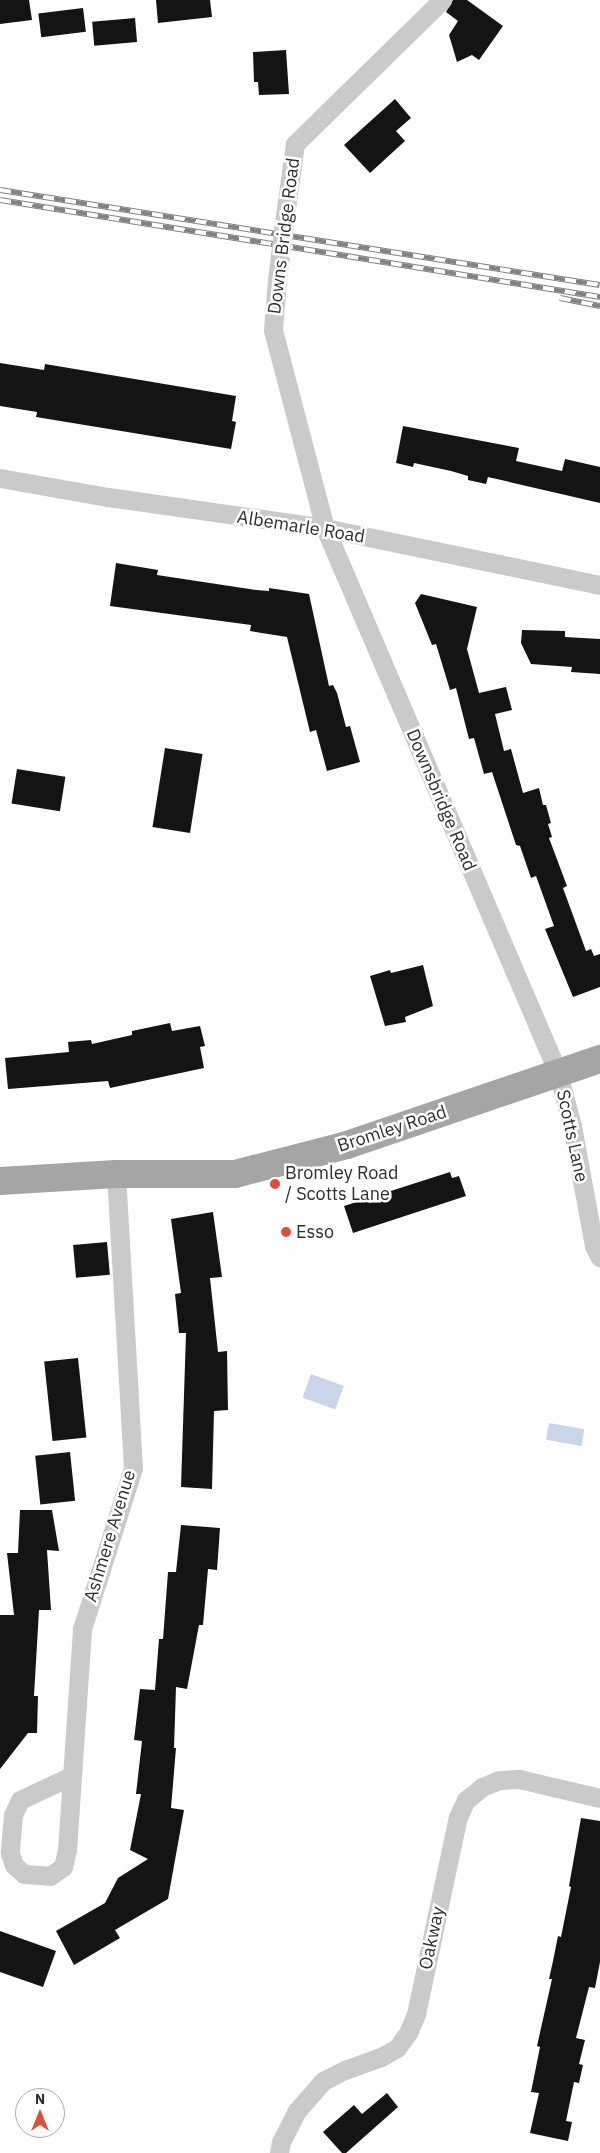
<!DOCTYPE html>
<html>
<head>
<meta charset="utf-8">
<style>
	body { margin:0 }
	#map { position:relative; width:600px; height:2153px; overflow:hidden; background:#fff; font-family:"IBM Plex Sans",sans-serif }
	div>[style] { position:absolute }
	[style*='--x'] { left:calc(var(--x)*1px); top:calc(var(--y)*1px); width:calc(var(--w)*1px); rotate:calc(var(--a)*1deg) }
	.water>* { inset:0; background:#c9d6e9; transform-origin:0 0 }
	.building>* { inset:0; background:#141414; transform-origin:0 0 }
	.minor>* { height:19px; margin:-9.5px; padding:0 9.5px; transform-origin:9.5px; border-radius:9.5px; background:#cacaca }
	.primary>* { height:28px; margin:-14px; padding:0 14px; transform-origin:14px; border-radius:14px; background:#a5a5a5 }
	.rail>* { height:5.5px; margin-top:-2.75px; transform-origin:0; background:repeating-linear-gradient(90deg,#fff 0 11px,#828282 0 22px); box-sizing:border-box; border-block:1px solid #828282 }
	.minor-bridge>* { height:19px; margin:-9.5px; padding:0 9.5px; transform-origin:9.5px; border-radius:9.5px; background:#cacaca }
	.dots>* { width:14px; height:14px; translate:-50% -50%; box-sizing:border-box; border:2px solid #fff; border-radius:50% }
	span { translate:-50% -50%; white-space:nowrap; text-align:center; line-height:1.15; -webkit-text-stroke:5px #fff; paint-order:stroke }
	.street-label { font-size:18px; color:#2d2d2d }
	.poi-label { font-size:18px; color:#2d2d2d }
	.left { translate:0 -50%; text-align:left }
	.north { position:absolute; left:15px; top:2088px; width:50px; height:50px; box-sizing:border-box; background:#fff; border:1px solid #ababab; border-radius:50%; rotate:0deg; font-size:14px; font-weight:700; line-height:20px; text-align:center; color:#2d2d2d }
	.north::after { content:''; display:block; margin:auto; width:18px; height:22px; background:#da4e3a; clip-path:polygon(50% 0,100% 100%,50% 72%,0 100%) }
</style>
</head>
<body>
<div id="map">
	<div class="water">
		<div style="left:311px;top:1374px;width:35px;height:25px;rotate:20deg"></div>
		<div style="left:549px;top:1423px;width:36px;height:17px;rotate:10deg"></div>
	</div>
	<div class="building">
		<div style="clip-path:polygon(0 0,29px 0,32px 20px,0 24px)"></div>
		<div style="clip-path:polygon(156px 0,210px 0,212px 17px,158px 23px)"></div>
		<div style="clip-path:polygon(453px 0,467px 0,503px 26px,479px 60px,472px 55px,457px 62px,449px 35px,458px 21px,446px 12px)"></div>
		<div style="left:83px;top:8px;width:24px;height:45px;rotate:83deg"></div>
		<div style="left:135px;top:18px;width:24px;height:43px;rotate:85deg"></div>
		<div style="clip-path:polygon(286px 50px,289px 94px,259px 95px,258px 82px,254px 82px,253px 52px)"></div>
		<div style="clip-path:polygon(395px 99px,411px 118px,396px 131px,405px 141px,370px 173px,344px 145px)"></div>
		<div style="clip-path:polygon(0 363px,44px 370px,45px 364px,236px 396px,232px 421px,236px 422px,231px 449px,36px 417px,37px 412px,0 406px)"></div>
		<div style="clip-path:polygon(403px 426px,519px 448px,516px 461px,562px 471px,565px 459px,600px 467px,600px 503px,488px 477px,486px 484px,468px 480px,468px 476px,451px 471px,414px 463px,413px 467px,396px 463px)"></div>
		<div style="clip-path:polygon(116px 563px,158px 570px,157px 575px,256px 590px,269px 591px,269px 588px,309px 594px,329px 686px,333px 685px,337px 693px,346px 727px,350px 726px,360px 762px,327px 771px,316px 730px,310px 732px,287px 637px,250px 631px,251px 625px,110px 606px)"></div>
		<div style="clip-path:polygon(421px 594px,477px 607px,467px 649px,479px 693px,506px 687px,512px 710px,495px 714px,504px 751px,511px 749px,523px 793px,539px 788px,543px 805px,546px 805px,551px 823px,548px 824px,552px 837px,549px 838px,567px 886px,563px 888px,586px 951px,591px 949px,594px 956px,600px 954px,600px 987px,573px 997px,545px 929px,554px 926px,536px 876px,531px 878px,520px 846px,516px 845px,492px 772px,484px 774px,474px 738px,469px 739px,456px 688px,450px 690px,436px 644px,432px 645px,415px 603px)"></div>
		<div style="clip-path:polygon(522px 630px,565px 631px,565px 637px,600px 639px,600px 674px,571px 672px,572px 667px,531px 664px,521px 643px)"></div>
		<div style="left:165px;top:748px;width:38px;height:80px;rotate:9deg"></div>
		<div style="left:17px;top:769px;width:49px;height:35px;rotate:9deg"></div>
		<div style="clip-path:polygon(423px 965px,433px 1006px,405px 1017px,406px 1022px,385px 1026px,370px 976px,390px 970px,391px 973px)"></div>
		<div style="clip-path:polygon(170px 1023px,172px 1031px,200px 1026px,205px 1046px,200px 1047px,204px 1068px,110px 1088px,108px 1081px,8px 1089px,5px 1058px,69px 1052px,68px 1042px,91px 1040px,92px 1044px,132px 1035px,132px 1031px)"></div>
		<div style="clip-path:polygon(450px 1172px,452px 1178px,459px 1176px,466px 1196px,353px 1233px,344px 1206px)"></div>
		<div style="clip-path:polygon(213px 1212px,222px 1277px,210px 1278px,218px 1352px,227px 1351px,228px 1410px,214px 1411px,212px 1489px,181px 1487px,186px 1333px,179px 1333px,175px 1294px,181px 1293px,171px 1219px)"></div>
		<div style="left:107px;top:1242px;width:33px;height:34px;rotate:85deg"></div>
		<div style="left:78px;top:1358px;width:80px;height:34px;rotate:84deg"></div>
		<div style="left:70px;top:1452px;width:49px;height:35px;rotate:84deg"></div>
		<div style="clip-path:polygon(20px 1510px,52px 1510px,59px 1551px,47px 1550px,51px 1610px,39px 1610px,34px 1696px,38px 1696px,37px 1733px,28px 1733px,0 1769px,0 1615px,14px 1615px,7px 1553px,18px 1553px)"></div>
		<div style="clip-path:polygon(181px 1525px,220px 1528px,217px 1570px,208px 1569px,203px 1625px,199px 1625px,187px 1689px,176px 1687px,174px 1748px,176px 1748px,171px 1808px,184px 1810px,168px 1899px,115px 1930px,120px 1938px,74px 1965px,56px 1931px,105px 1903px,118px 1878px,148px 1859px,130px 1850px,141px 1794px,136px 1794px,142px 1741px,134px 1740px,140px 1689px,155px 1690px,159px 1639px,163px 1639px,168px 1572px,176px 1572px)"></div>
		<div style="clip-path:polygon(581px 1818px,600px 1821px,600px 1962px,595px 1988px,589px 1987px,576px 2038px,585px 2040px,579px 2064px,583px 2065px,579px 2083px,574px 2082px,566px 2121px,572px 2122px,568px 2141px,530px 2133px,539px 2093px,531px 2092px,540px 2047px,537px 2046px,552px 1979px,549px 1979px,553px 1961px,558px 1936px,561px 1937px,571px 1887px,569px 1886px)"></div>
		<div style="clip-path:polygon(0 1931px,56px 1951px,43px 1987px,0 1972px)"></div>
		<div style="clip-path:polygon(387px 2093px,398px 2107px,346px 2153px,342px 2153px,323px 2132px,354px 2105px,362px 2114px)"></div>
	</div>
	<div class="minor">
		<div style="--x:283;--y:230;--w:87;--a:-82.1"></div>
		<div style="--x:295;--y:144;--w:206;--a:-44.4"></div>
		<div style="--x:277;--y:280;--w:50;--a:94.6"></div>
		<div style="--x:273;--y:330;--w:205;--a:75.3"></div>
		<div style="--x:325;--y:528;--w:593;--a:66.85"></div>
		<div style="--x:558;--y:1073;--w:55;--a:75.2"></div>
		<div style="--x:572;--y:1126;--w:122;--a:79.6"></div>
		<div style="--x:594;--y:1246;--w:13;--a:63"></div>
		<div style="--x:0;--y:478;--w:110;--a:10"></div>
		<div style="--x:108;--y:497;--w:219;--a:8.1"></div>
		<div style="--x:325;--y:528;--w:281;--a:11.7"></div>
		<div style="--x:71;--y:1776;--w:56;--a:154.8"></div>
		<div style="--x:20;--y:1800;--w:17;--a:115"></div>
		<div style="--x:13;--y:1815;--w:38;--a:95"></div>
		<div style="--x:10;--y:1853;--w:13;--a:72"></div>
		<div style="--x:14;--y:1865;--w:13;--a:42"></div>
		<div style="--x:24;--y:1874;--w:26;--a:4"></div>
		<div style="--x:50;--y:1876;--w:16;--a:-35"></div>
		<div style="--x:63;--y:1867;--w:17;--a:-77"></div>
		<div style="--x:67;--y:1850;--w:222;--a:-86.1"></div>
		<div style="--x:82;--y:1629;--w:169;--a:-72.4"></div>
		<div style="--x:133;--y:1468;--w:294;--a:-93.3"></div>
		<div style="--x:279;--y:2153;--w:11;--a:-80"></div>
		<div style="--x:281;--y:2142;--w:34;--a:-63"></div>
		<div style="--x:296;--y:2112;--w:41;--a:-48.9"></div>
		<div style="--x:323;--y:2081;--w:25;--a:-27"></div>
		<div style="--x:345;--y:2070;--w:38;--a:-20"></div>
		<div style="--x:381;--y:2057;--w:18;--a:-29"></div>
		<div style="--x:397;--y:2048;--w:19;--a:-54"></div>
		<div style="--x:408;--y:2033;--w:21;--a:-67"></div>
		<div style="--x:416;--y:2014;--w:201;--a:-78"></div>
		<div style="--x:458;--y:1817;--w:19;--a:-65"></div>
		<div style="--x:466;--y:1800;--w:21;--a:-39"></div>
		<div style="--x:482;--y:1787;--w:18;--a:-22"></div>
		<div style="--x:499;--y:1780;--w:20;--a:-3"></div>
		<div style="--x:519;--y:1779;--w:83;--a:13.2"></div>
	</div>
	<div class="primary">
		<div style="--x:0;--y:1181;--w:116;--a:-3.5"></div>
		<div style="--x:116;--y:1174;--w:119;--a:0"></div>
		<div style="--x:235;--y:1174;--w:116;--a:-14.5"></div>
		<div style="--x:347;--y:1145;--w:267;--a:-18.8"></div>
	</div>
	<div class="rail">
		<div style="--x:0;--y:190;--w:607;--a:9"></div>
		<div style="--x:0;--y:200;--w:608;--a:9.18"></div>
		<div style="--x:560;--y:298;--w:41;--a:11.3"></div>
	</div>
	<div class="minor-bridge">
		<div style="--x:277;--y:280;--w:50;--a:-83.2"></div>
	</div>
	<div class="dots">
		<div style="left:275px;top:1184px;background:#da4e3a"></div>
		<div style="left:286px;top:1232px;background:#da4e3a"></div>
	</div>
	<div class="street-label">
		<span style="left:284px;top:236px;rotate:-83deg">Downs Bridge Road</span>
		<span style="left:301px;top:527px;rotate:9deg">Albemarle Road</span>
		<span style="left:441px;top:800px;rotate:67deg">Downsbridge Road</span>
		<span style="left:392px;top:1129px;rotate:-18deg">Bromley Road</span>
		<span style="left:572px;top:1136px;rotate:78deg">Scotts Lane</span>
		<span style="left:110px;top:1536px;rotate:-73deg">Ashmere Avenue</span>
		<span style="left:432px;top:1938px;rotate:-78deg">Oakway</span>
	</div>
	<div class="poi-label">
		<span class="left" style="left:285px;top:1184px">Bromley Road<br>/ Scotts Lane</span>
		<span class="left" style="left:296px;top:1232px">Esso</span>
	</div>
	<div class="north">N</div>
</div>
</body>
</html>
